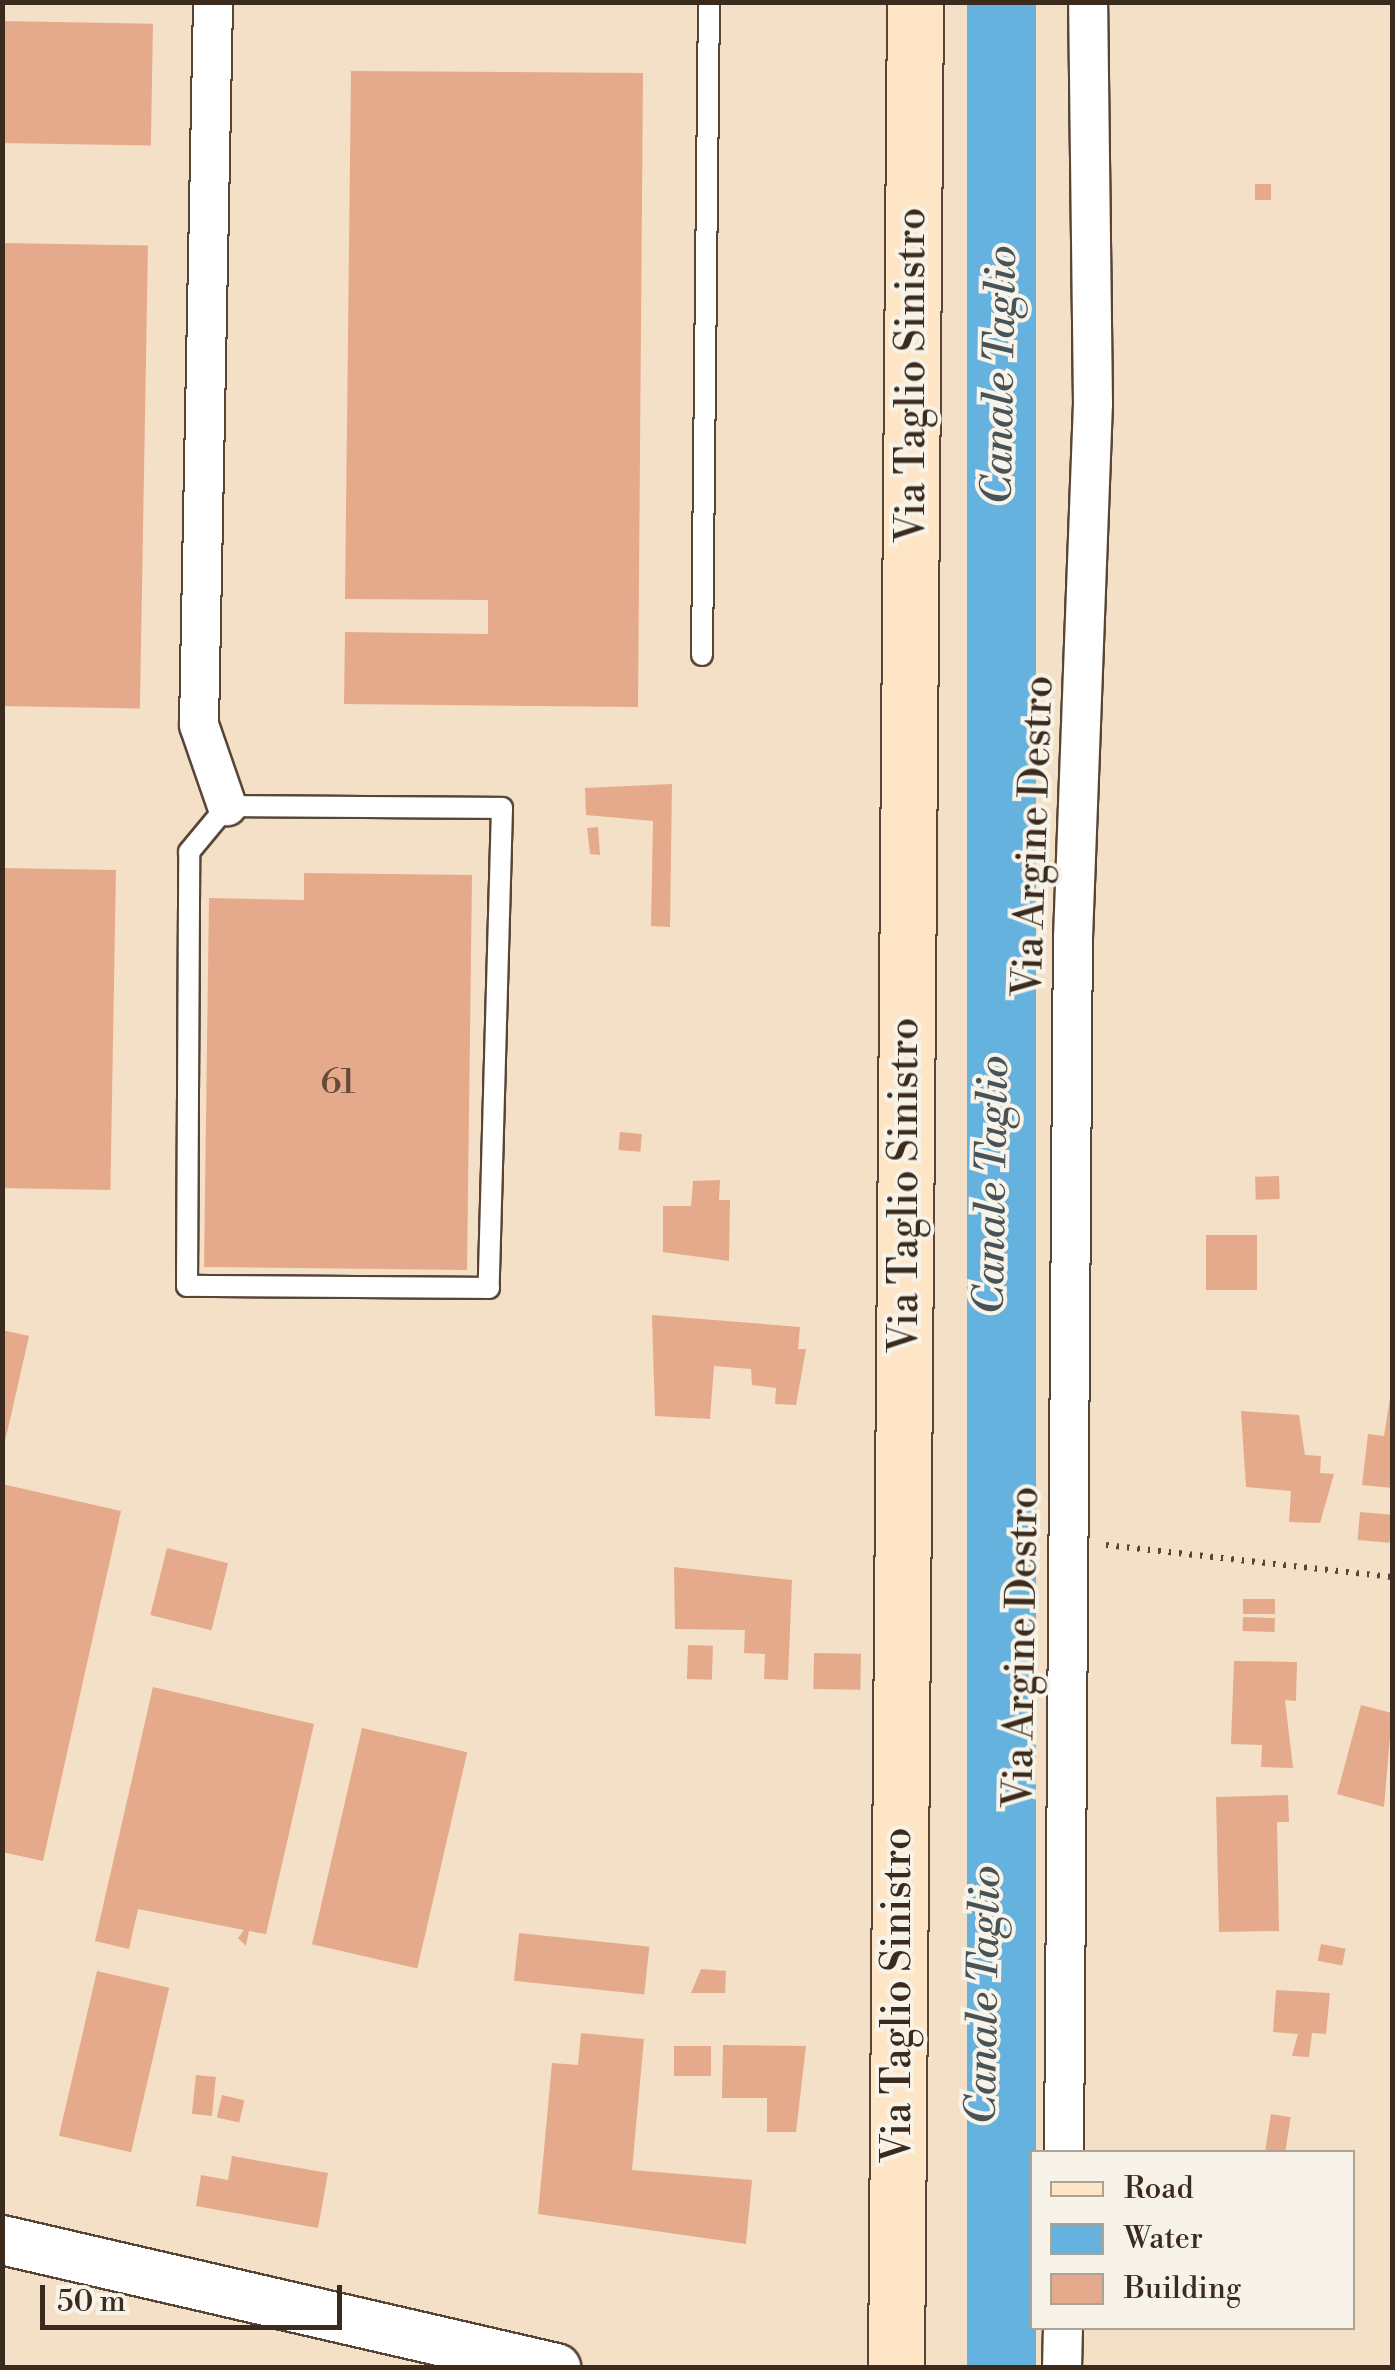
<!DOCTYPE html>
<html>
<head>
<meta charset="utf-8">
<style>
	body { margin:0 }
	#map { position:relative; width:1395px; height:2370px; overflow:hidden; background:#f4e0c6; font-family:"Libre Bodoni",serif }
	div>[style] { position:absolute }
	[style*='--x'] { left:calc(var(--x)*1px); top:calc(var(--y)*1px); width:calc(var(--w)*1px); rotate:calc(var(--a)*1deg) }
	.water>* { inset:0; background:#66b2df; transform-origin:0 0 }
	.building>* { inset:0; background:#e5aa8b; transform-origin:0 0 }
	.path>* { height:6px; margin-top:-3px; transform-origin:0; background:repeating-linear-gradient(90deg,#574537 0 2.5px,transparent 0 10.5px) }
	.roads { filter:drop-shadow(2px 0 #574537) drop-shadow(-2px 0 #574537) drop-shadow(0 2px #574537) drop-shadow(0 -2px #574537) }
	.service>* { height:20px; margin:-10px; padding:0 10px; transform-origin:10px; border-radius:10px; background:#fff }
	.minor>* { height:38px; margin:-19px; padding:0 19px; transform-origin:19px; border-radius:19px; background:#fff }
	.tertiary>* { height:48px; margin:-24px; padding:0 24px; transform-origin:24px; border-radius:24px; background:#fff }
	.secondary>* { height:55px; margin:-27.5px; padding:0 27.5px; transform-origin:27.5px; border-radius:27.5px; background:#fde5c5 }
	span { translate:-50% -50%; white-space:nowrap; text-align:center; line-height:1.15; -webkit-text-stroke:8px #f7f3e8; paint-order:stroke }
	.number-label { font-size:35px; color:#664a39 }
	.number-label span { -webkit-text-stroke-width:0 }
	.street-label { font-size:40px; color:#3b2a1e }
	.water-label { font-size:42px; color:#485358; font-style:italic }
	.frame { position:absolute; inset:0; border:5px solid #3b2a1e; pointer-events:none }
	.legend { position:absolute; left:1030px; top:2150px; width:325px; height:180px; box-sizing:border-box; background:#f7f3e8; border:2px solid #aca397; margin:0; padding:12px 18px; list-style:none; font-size:30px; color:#3b2a1e }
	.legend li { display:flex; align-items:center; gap:20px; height:50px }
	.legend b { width:50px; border:2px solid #aca397 }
	.scale { position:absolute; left:40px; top:2285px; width:302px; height:45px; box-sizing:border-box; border:5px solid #3b2a1e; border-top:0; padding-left:12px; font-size:30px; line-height:35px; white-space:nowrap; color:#3b2a1e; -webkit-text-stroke:8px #f7f3e8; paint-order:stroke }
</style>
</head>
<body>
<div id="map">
	<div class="water">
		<div style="left:1036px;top:3px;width:2364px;height:69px;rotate:90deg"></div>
	</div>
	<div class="building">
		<div style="left:2px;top:21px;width:151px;height:122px;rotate:1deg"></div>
		<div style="clip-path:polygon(351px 71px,643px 73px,638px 707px,344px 704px,345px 632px,488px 634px,488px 600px,345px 599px)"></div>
		<div style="left:1255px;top:184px;width:16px;height:16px"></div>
		<div style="left:2px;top:243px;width:146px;height:463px;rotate:1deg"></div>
		<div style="clip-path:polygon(672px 784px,670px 927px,651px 926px,653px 821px,586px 815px,585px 788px)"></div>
		<div style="clip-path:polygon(598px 827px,600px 855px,590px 854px,587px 828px)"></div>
		<div style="left:2px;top:868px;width:114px;height:320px;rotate:1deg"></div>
		<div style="clip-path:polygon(304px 873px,472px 875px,467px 1270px,204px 1267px,209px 898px,304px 900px)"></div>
		<div style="left:620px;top:1132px;width:22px;height:18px;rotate:5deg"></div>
		<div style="left:1279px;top:1176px;width:23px;height:24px;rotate:88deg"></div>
		<div style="clip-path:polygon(720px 1180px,719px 1200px,730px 1200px,729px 1261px,663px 1252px,663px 1206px,691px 1206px,693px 1181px)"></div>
		<div style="left:1206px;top:1235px;width:51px;height:55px"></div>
		<div style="clip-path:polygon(652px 1315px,800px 1327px,798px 1349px,806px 1349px,796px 1405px,775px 1404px,776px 1388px,752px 1385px,751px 1369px,714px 1366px,710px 1419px,655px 1416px)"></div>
		<div style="clip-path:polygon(2px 1330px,29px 1336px,4px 1446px,2px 1446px)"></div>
		<div style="clip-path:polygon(1392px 1385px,1392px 1488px,1362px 1485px,1368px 1434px,1384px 1436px)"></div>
		<div style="clip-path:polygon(1241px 1411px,1299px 1415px,1305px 1455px,1321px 1456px,1320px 1473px,1334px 1474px,1320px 1523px,1289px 1522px,1291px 1491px,1246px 1487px)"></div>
		<div style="clip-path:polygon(2px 1484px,121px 1511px,43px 1861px,2px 1852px)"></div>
		<div style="left:1360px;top:1512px;width:32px;height:28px;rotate:5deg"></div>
		<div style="left:167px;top:1548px;width:63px;height:69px;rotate:14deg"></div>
		<div style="clip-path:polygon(674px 1567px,792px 1580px,788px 1680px,764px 1679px,765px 1654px,744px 1653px,745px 1630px,675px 1629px)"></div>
		<div style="left:1243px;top:1599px;width:32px;height:15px"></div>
		<div style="left:1243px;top:1617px;width:32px;height:14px;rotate:2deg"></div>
		<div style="left:688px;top:1645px;width:25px;height:34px;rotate:2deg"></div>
		<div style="left:814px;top:1653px;width:47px;height:36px;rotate:1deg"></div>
		<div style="clip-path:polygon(1234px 1661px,1297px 1662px,1296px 1701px,1285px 1700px,1293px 1768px,1261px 1767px,1262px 1745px,1231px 1744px)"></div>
		<div style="clip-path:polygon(153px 1687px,314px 1724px,266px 1934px,249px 1931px,246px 1946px,238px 1938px,244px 1930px,138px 1909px,129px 1949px,95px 1941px)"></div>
		<div style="clip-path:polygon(1361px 1705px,1392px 1713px,1384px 1807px,1337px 1794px)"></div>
		<div style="left:362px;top:1728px;width:108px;height:222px;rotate:13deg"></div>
		<div style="clip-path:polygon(1288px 1795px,1289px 1822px,1277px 1822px,1279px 1931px,1219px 1932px,1216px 1797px)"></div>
		<div style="left:519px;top:1933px;width:131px;height:48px;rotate:6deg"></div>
		<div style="left:1321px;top:1944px;width:25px;height:17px;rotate:11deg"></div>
		<div style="clip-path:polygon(701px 1969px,726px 1971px,725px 1993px,691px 1993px)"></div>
		<div style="left:97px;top:1971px;width:74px;height:169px;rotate:13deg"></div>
		<div style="clip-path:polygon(1276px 1990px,1330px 1993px,1326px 2034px,1312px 2033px,1309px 2057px,1292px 2056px,1298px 2034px,1273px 2032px)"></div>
		<div style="clip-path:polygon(581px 2033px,644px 2039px,632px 2170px,752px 2180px,746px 2244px,538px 2214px,552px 2063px,578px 2065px)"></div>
		<div style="clip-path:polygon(723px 2045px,806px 2046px,796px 2132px,767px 2132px,767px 2098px,722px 2098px)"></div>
		<div style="left:711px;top:2046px;width:30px;height:37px;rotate:90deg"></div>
		<div style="left:196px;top:2075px;width:20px;height:39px;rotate:6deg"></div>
		<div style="left:222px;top:2095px;width:23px;height:23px;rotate:13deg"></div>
		<div style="left:1271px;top:2114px;width:20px;height:38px;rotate:9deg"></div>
		<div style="clip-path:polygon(232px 2156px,328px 2173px,318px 2228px,196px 2206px,201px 2175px,228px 2180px)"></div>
	</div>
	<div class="path">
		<div style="--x:1106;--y:1545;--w:288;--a:6.4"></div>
	</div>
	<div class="roads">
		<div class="service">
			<div style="--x:702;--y:655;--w:653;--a:-89.39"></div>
			<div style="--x:227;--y:806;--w:275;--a:0.4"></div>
			<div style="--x:502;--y:808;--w:480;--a:91.6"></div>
			<div style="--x:489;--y:1288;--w:302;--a:-179.6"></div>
			<div style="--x:187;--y:1286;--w:434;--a:-89.7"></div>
			<div style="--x:189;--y:852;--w:60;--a:-50.4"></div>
		</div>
		<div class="minor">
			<div style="--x:213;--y:2;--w:723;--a:91.11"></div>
			<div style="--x:199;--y:725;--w:86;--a:70.9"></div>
			<div style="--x:1064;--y:2152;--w:1214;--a:-89.58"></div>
			<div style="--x:1073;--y:938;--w:534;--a:-87.86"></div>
			<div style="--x:1093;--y:404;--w:402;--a:-90.7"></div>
			<div style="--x:1062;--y:2368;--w:40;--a:-88.6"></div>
		</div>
		<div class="tertiary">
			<div style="--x:2;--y:2240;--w:569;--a:13.01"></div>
		</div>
		<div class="secondary">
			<div style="--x:896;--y:2368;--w:2366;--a:-89.54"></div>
		</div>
	</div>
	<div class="number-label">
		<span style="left:338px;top:1083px">61</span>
	</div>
	<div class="street-label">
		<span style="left:912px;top:375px;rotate:-90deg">Via Taglio Sinistro</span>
		<span style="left:1034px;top:836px;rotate:-88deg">Via Argine Destro</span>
		<span style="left:905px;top:1185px;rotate:-90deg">Via Taglio Sinistro</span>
		<span style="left:1022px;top:1647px;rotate:-89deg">Via Argine Destro</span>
		<span style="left:898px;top:1995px;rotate:-90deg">Via Taglio Sinistro</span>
	</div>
	<div class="water-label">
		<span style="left:1001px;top:375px;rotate:-89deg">Canale Taglio</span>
		<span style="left:993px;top:1185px;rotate:-89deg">Canale Taglio</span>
		<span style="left:985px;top:1995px;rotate:-89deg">Canale Taglio</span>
	</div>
	<div class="frame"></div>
	<ul class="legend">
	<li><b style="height:12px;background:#fde5c5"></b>Road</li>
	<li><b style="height:28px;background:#66b2df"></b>Water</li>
	<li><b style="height:28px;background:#e5aa8b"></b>Building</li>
	</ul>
	<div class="scale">50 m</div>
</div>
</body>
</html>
